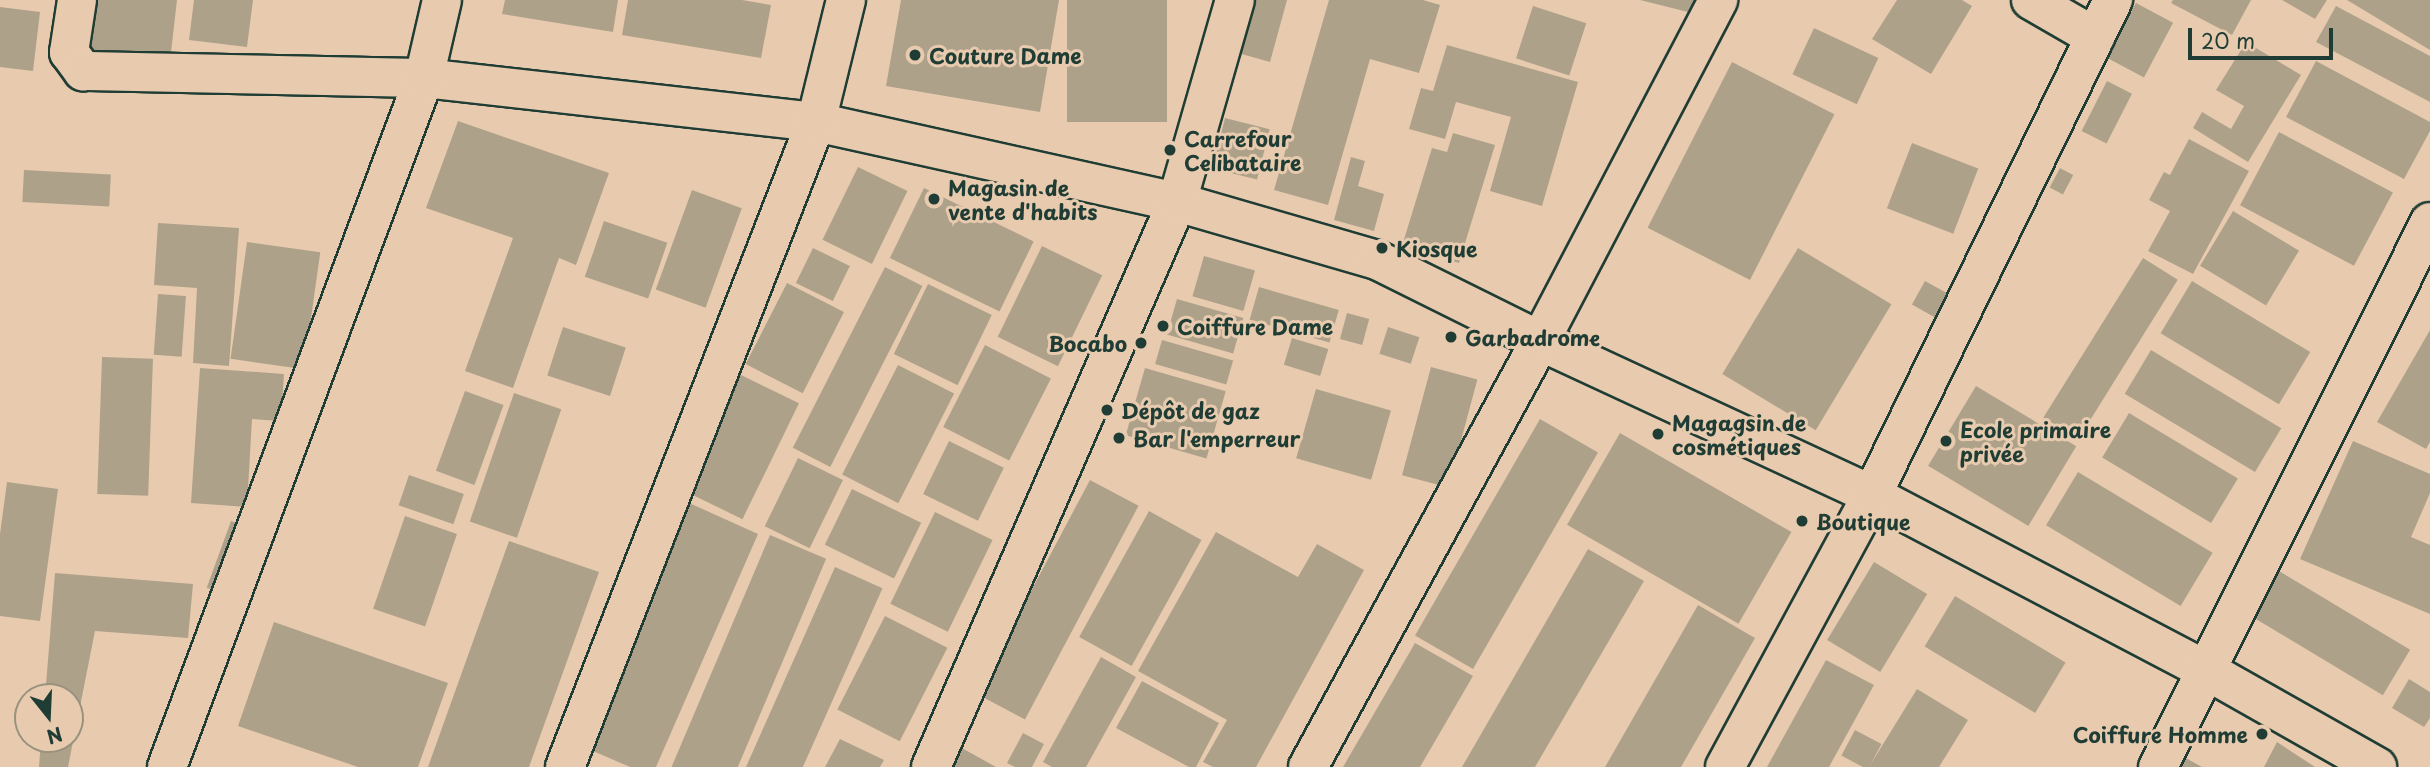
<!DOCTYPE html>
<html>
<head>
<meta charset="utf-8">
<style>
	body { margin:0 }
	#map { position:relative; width:2430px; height:767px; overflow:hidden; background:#e8cbaf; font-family:"Playpen Sans",sans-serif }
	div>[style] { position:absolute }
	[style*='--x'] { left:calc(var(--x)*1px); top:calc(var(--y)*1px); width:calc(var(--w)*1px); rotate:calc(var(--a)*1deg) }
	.building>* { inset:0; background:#aea18a; transform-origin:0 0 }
	.roads { filter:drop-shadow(2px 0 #1f3d34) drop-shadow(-2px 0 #1f3d34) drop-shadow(0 2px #1f3d34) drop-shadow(0 -2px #1f3d34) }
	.minor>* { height:38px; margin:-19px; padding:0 19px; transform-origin:19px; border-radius:19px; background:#e8cbaf }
	.dots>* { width:19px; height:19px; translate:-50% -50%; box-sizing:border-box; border:4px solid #e8cbaf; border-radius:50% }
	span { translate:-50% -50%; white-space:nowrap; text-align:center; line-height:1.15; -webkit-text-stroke:6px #e8cbaf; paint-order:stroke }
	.poi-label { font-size:21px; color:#1f3d34; font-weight:700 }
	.left { translate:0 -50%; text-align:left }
	.right { translate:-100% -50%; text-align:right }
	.north { position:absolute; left:14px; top:683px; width:70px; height:70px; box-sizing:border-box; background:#e8cbaf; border:2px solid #98927e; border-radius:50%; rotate:162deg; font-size:19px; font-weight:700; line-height:28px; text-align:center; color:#1f3d34 }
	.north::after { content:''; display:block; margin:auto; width:24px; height:32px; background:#1f3d34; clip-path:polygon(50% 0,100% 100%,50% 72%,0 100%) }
	.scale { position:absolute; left:2188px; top:28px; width:145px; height:32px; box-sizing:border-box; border:4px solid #1f3d34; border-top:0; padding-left:9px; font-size:21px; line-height:24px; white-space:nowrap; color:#1f3d34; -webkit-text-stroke:5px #e8cbaf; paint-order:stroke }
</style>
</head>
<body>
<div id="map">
	<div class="building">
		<div style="clip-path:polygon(95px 0,177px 0,170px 61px,89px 52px)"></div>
		<div style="clip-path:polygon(194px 0,253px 0,247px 47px,189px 40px)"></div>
		<div style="clip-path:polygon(505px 0,618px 0,613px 32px,502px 14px)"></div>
		<div style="clip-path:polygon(628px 0,742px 0,771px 5px,761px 58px,622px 35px)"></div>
		<div style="clip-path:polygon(901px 0,1059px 0,1040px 112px,886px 86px)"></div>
		<div style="left:1067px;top:0;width:100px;height:122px"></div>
		<div style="clip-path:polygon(1246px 0,1287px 0,1270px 62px,1231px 51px)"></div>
		<div style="clip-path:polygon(1329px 0,1423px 0,1440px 5px,1419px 73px,1370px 59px,1328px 205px,1274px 190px)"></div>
		<div style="clip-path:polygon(1640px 0,1704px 0,1700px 15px)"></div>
		<div style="clip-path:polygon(1897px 0,1962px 0,1972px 6px,1931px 74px,1872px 39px)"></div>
		<div style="clip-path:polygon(2173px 0,2251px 0,2232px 35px,2171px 3px)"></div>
		<div style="clip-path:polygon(2282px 0,2327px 0,2315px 19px)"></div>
		<div style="clip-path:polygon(2347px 0,2430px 0,2430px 50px)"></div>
		<div style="left:2136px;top:3px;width:42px;height:62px;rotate:28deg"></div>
		<div style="left:1533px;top:6px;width:56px;height:55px;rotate:18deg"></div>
		<div style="clip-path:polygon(2336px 6px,2430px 56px,2430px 102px,2316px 42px)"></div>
		<div style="clip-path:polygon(0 7px,40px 12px,33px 71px,0 67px)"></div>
		<div style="left:1814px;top:28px;width:71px;height:51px;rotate:25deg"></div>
		<div style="clip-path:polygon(2246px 42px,2301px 75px,2248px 162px,2193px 128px,2202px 112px,2231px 129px,2244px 106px,2216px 90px)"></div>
		<div style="clip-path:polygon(1447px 45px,1578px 82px,1542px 206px,1490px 191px,1511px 117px,1456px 102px,1445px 139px,1409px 129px,1421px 88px,1433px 91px)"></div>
		<div style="clip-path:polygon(2316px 61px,2430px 122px,2430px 131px,2404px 179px,2286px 117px)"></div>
		<div style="left:1732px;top:62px;width:115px;height:186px;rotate:27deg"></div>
		<div style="left:2107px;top:81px;width:28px;height:56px;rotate:27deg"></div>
		<div style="left:1225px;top:118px;width:46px;height:52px;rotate:14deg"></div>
		<div style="clip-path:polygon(458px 121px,609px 173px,576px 265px,559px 258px,513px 388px,465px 371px,513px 238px,426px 208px)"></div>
		<div style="left:2279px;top:132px;width:129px;height:83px;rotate:28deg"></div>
		<div style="clip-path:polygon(1453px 133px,1495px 145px,1459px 263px,1402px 246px,1432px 148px,1447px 152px)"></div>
		<div style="clip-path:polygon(2189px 139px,2249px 171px,2193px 274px,2148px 251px,2170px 211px,2149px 200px,2164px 172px,2170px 175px)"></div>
		<div style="left:1912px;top:143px;width:71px;height:70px;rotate:21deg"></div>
		<div style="clip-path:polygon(1351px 157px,1365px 161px,1358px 186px,1384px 194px,1374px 231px,1334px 220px)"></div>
		<div style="left:858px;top:167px;width:55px;height:81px;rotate:26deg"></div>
		<div style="left:2060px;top:168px;width:15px;height:22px;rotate:28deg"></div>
		<div style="left:24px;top:170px;width:87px;height:32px;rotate:3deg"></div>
		<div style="left:924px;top:188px;width:122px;height:78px;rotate:26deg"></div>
		<div style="left:692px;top:190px;width:53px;height:106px;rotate:20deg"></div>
		<div style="left:2233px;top:211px;width:77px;height:64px;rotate:31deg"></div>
		<div style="left:604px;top:221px;width:67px;height:59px;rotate:19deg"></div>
		<div style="clip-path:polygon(158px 223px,239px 228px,229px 366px,193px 363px,197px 288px,154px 285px)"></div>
		<div style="left:247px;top:242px;width:74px;height:118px;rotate:8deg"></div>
		<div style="left:1042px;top:246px;width:67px;height:101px;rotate:26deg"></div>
		<div style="left:813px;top:248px;width:41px;height:39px;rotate:26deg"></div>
		<div style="left:1798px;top:248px;width:109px;height:147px;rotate:31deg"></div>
		<div style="left:1204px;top:256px;width:53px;height:42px;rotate:16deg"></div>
		<div style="left:2143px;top:258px;width:41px;height:188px;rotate:32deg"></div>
		<div style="left:885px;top:267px;width:42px;height:203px;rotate:27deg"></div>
		<div style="left:1925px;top:281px;width:29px;height:27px;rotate:29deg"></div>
		<div style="left:2192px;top:281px;width:138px;height:61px;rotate:31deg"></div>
		<div style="left:787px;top:283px;width:64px;height:91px;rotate:27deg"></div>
		<div style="left:928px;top:284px;width:71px;height:78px;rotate:26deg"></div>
		<div style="left:1259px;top:287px;width:83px;height:34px;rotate:16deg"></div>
		<div style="left:158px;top:294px;width:28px;height:61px;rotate:4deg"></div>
		<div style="left:1177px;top:299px;width:69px;height:37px;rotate:16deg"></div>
		<div style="left:1347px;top:313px;width:23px;height:27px;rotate:15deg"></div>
		<div style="left:563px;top:327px;width:66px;height:51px;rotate:18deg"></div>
		<div style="left:1388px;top:327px;width:33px;height:28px;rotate:18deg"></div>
		<div style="clip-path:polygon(2430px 330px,2430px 442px,2426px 449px,2377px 422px)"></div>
		<div style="left:1292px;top:338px;width:38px;height:28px;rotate:17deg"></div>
		<div style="left:1162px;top:340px;width:74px;height:25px;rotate:16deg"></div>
		<div style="left:985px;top:345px;width:74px;height:92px;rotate:27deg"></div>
		<div style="left:2151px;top:350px;width:152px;height:51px;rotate:31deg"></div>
		<div style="left:102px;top:357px;width:51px;height:137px;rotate:2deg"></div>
		<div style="left:898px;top:365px;width:63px;height:123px;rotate:27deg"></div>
		<div style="left:1431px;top:367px;width:48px;height:112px;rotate:15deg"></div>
		<div style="clip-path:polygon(200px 368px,284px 374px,281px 421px,252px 419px,247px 507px,191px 503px)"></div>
		<div style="left:1145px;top:368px;width:84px;height:70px;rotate:16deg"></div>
		<div style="left:737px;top:373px;width:69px;height:129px;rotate:26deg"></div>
		<div style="left:1976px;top:386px;width:117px;height:93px;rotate:31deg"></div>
		<div style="left:1316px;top:389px;width:78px;height:72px;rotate:16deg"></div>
		<div style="left:465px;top:391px;width:41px;height:85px;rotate:20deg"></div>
		<div style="left:514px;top:393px;width:50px;height:136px;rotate:19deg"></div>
		<div style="left:2129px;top:413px;width:127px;height:52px;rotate:31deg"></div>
		<div style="left:1540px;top:419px;width:67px;height:250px;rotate:30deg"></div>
		<div style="left:1620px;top:433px;width:198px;height:106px;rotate:30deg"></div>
		<div style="left:949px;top:441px;width:61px;height:59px;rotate:26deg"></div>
		<div style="clip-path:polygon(2353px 441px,2430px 474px,2430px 493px,2411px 537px,2430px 545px,2430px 614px,2300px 559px)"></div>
		<div style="left:798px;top:458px;width:50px;height:76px;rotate:26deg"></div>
		<div style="left:2078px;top:472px;width:157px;height:62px;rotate:31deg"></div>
		<div style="left:409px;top:475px;width:58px;height:32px;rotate:19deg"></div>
		<div style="left:1090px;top:480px;width:55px;height:242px;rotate:28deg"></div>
		<div style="clip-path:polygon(7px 482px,58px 489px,40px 621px,0 616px,0 534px)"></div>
		<div style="left:852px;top:489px;width:77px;height:62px;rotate:26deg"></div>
		<div style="clip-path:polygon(687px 502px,758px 534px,656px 767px,630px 767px,579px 745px)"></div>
		<div style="left:1149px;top:511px;width:60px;height:144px;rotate:29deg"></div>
		<div style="left:935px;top:512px;width:64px;height:102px;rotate:26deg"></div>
		<div style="left:405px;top:516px;width:55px;height:98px;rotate:19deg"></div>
		<div style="left:231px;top:521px;width:23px;height:71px;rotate:20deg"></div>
		<div style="clip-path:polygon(1216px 532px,1298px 577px,1317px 544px,1364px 570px,1256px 767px,1213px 767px,1203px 762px,1227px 720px,1138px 671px)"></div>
		<div style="left:770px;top:535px;width:61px;height:254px;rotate:23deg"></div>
		<div style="clip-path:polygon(509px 541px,599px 572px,529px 767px,428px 767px)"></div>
		<div style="clip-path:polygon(1588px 549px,1644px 581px,1535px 767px,1462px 767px)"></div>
		<div style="left:1874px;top:562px;width:62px;height:91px;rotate:31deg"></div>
		<div style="left:835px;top:567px;width:52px;height:219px;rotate:24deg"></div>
		<div style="left:2279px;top:571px;width:153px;height:53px;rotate:31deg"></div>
		<div style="clip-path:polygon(55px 573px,193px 584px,188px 638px,95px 631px,68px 767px,39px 767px,41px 739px,70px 739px,70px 697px,45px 697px)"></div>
		<div style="left:1955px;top:596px;width:129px;height:59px;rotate:31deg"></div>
		<div style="clip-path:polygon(1698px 605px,1755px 638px,1681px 767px,1605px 767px)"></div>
		<div style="left:885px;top:616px;width:70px;height:105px;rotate:27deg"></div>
		<div style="clip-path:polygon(274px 622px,448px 683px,418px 767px,358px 767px,238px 726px)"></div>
		<div style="clip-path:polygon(1415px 643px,1473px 676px,1420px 767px,1343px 767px)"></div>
		<div style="clip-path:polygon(1101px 657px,1136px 677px,1086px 767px,1052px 767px,1043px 762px)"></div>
		<div style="clip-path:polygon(1826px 660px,1874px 685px,1829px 767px,1767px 767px)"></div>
		<div style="clip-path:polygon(2409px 679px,2430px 692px,2430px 718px,2424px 727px,2392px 708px)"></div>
		<div style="clip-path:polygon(1142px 681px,1219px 723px,1196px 767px,1189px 767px,1116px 728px)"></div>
		<div style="clip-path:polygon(1917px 689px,1968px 720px,1939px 767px,1869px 767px)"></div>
		<div style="left:1855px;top:730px;width:30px;height:29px;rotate:28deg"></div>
		<div style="clip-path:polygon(1023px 733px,1044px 744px,1032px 767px,1015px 767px,1007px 763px)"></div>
		<div style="clip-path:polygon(840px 739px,884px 760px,880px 767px,825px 767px)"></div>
		<div style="clip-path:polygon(2277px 742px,2315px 767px,2264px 767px)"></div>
		<div style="clip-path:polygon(960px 747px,996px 767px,949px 767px)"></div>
		<div style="clip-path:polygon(2184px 757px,2202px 767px,2179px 767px)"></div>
	</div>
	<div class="roads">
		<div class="minor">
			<div style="--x:77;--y:0;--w:53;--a:98.7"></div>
			<div style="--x:69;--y:52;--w:24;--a:54"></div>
			<div style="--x:83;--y:71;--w:341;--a:1.2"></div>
			<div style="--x:424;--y:78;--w:394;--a:6.4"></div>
			<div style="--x:816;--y:122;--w:370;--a:12.5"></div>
			<div style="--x:1177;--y:202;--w:208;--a:16.2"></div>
			<div style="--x:1377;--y:260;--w:182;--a:26.4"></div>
			<div style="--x:1540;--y:341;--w:366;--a:24.9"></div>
			<div style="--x:1872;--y:495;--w:375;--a:27.7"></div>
			<div style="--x:2204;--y:669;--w:199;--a:29.5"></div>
			<div style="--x:2031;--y:0;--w:74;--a:30"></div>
			<div style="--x:167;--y:767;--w:735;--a:-69.54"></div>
			<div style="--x:424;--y:78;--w:80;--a:-77"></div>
			<div style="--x:565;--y:767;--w:692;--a:-68.74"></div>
			<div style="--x:816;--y:122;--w:126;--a:-76.2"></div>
			<div style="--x:931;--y:767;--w:616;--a:-66.47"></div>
			<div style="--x:1177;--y:202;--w:210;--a:-74"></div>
			<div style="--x:1308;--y:767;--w:485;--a:-61.4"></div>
			<div style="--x:1540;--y:341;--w:385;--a:-62.4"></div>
			<div style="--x:1725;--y:767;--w:309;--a:-61.6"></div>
			<div style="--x:1872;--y:495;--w:551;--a:-64.04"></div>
			<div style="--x:2158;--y:767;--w:609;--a:-63.48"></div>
		</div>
	</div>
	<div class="dots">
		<div style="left:915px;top:55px;background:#1f3d34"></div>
		<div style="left:1170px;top:150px;background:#1f3d34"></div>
		<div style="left:934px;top:199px;background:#1f3d34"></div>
		<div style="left:1382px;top:248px;background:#1f3d34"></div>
		<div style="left:1163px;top:326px;background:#1f3d34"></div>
		<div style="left:1451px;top:337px;background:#1f3d34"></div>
		<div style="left:1141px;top:343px;background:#1f3d34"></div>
		<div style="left:1107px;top:410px;background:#1f3d34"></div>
		<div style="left:1658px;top:434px;background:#1f3d34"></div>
		<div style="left:1119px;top:438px;background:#1f3d34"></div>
		<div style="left:1946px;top:441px;background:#1f3d34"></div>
		<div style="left:1802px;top:521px;background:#1f3d34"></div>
		<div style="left:2262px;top:734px;background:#1f3d34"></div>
	</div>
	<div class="poi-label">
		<span class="left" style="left:929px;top:55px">Couture Dame</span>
		<span class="left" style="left:1184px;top:150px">Carrefour<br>Celibataire</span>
		<span class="left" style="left:948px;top:199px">Magasin de<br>vente d'habits</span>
		<span class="left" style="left:1396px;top:248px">Kiosque</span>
		<span class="left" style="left:1177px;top:326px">Coiffure Dame</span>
		<span class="left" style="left:1465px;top:337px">Garbadrome</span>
		<span class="right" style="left:1127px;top:343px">Bocabo</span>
		<span class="left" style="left:1121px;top:410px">Dépôt de gaz</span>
		<span class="left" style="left:1672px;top:434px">Magagsin de<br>cosmétiques</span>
		<span class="left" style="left:1960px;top:441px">Ecole primaire<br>privée</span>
		<span class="left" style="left:1133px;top:438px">Bar l'emperreur</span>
		<span class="left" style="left:1816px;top:521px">Boutique</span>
		<span class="right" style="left:2248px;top:734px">Coiffure Homme</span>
	</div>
	<div class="north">N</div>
	<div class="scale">20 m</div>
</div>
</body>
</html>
